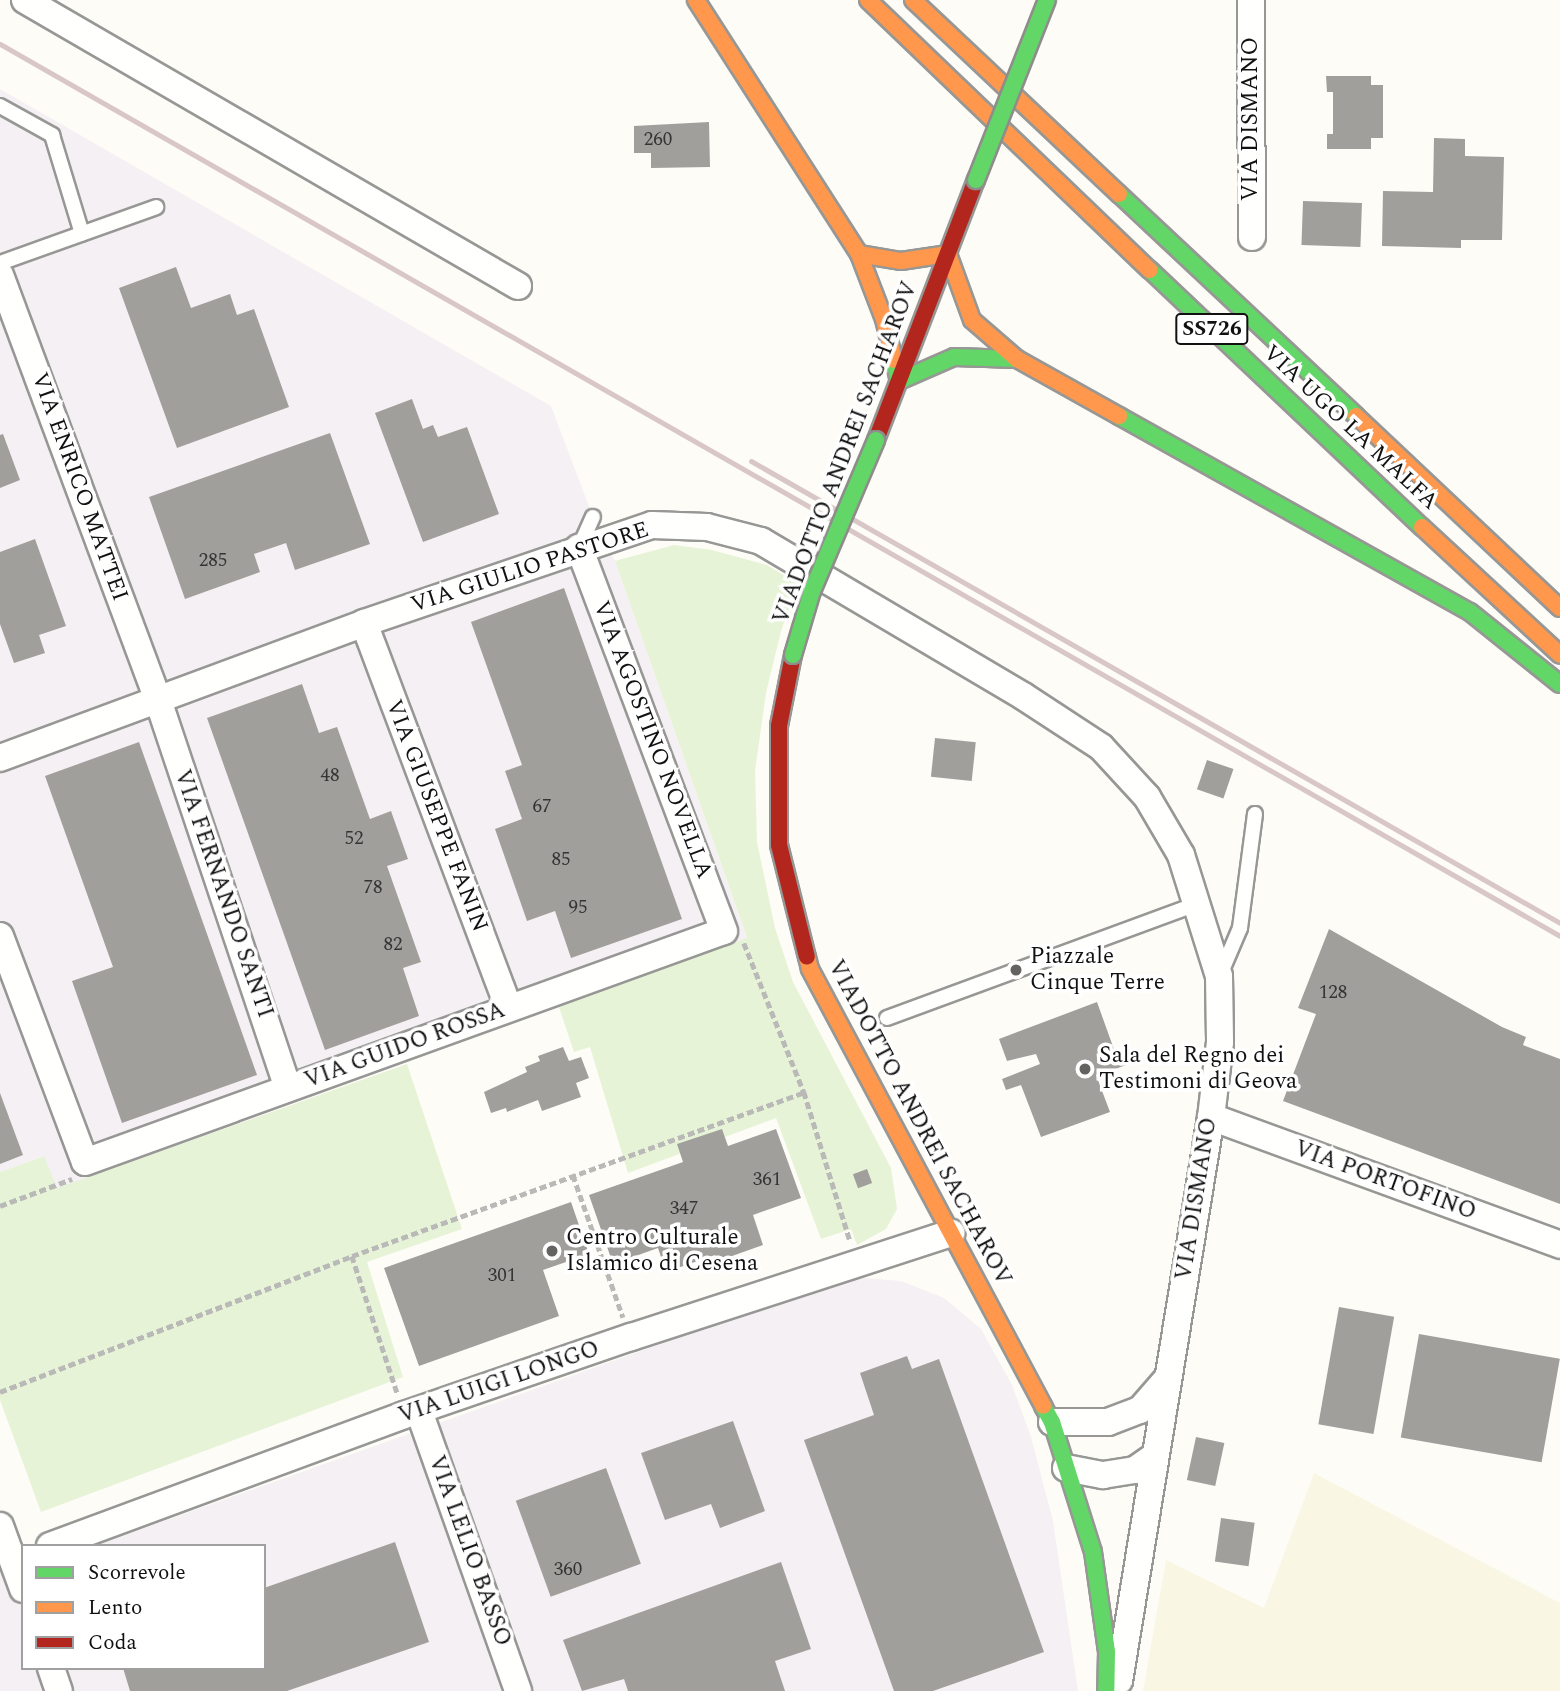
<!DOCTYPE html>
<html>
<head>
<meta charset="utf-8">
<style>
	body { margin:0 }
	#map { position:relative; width:1560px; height:1691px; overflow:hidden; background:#fdfcf7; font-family:Spectral,serif }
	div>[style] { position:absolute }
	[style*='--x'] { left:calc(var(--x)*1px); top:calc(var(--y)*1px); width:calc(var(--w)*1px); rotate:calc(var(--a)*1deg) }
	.industrial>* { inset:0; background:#f5f0f3 }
	.farmland>* { inset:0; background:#f9f7e4 }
	.green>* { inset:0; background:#e7f3d7 }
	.building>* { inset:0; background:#a19f9c; transform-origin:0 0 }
	.path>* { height:4.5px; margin-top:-2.25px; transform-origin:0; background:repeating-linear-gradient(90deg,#b9b9b8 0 7px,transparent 0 10.5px) }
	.roads { filter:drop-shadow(2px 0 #979795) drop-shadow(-2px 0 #979795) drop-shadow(0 2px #979795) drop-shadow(0 -2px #979795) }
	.lane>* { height:14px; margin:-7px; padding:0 7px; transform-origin:7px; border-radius:7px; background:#fffffe }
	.street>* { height:26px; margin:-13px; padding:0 13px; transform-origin:13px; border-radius:13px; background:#fffffe }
	.fast>* { height:16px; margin:-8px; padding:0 8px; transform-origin:8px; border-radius:8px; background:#63d668 }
	.slow>* { height:16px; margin:-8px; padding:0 8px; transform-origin:8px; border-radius:8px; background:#ff974d }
	.jam>* { height:16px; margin:-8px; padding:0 8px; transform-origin:8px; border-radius:8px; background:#b3261e }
	.rail>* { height:5px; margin:-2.5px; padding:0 2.5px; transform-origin:2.5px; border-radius:2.5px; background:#d9c6c7 }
	.bridges { filter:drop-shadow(2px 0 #8e8d8b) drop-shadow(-2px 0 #8e8d8b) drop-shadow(0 2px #8e8d8b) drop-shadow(0 -2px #8e8d8b) }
	.fast-bridge>* { height:16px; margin:-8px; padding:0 8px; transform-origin:8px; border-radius:8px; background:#63d668 }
	.dots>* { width:19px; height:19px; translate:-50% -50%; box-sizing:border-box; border:4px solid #fff; border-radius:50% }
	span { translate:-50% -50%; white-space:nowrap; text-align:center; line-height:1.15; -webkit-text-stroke:7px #fff; paint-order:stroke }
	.number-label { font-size:19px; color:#353434 }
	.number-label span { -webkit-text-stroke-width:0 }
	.shield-label span { padding:2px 5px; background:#fff; border:2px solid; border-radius:5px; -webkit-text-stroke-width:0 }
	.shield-label { font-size:21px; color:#111; font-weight:700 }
	.street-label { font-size:23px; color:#111 }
	.poi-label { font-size:23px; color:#111 }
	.left { translate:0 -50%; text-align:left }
	.legend { position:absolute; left:21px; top:1544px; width:245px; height:126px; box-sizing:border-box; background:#fff; border:2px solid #a0a0a0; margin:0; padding:9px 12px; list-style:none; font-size:21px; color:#111 }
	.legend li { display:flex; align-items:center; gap:14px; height:35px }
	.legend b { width:35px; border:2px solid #a0a0a0 }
</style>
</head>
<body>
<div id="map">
	<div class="industrial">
		<div style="clip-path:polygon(0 89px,551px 406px,593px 517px,615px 561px,747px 939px,57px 1189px,43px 1156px,0 1172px)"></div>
		<div style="clip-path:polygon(864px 1278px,901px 1281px,944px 1298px,981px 1329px,1012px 1385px,1031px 1437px,1053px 1521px,1078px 1691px,0 1691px,0 1561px,23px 1571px,23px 1668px,264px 1668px,264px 1546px,94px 1546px,826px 1285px)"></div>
	</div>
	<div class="farmland">
		<div style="clip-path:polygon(1314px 1473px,1560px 1603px,1560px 1691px,1143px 1691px,1166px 1560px,1264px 1608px)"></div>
	</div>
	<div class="green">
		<div style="clip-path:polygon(674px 545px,712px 550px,767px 565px,798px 584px,781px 631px,766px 693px,755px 771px,757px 842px,775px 928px,793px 982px,891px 1168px,897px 1209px,886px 1229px,857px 1245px,851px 1229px,821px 1239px,776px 1118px,628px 1173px,590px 1047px,574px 1052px,559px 1007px,747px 938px,615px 561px)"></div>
		<div style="clip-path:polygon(407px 1064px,462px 1229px,367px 1262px,403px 1377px,41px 1512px,0 1400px,0 1172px,44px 1156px,57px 1188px)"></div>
	</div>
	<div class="building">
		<div style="clip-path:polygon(1326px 76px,1371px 76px,1371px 85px,1383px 85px,1383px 138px,1371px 138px,1371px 149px,1327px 149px,1327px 134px,1333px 134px,1333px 92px,1327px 92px)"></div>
		<div style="clip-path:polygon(709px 122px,710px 167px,651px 168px,651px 153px,634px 153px,634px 126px)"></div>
		<div style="clip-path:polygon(1434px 138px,1465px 139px,1465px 156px,1504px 157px,1502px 240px,1461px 240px,1461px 248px,1382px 246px,1383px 191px,1433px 192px)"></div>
		<div style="left:1303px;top:201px;width:59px;height:44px;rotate:2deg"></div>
		<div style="clip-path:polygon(176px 267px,191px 308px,230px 294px,237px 315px,254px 309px,289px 407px,177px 448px,119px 288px)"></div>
		<div style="clip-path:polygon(412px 399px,423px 429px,433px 425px,438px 437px,467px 427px,499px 514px,423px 542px,375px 413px)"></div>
		<div style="clip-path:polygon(330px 433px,370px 544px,295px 570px,286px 543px,254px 554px,260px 572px,185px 599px,149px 497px)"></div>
		<div style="clip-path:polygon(3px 434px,20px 480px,0 488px,0 435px)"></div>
		<div style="clip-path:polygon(35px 539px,66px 626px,39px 635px,45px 653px,14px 663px,0 624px,0 552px)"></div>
		<div style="clip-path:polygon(564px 588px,682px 919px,571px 958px,555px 911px,527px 921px,495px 829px,522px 819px,505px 771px,522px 765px,471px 622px)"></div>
		<div style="clip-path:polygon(302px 684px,319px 733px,337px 727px,370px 819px,391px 811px,408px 859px,387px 866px,421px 962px,403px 968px,419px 1016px,325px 1050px,207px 718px)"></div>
		<div style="left:935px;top:738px;width:41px;height:39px;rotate:6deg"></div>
		<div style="clip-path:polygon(139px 742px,257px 1075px,122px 1123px,72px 981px,113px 967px,45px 776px)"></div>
		<div style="left:1207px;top:760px;width:28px;height:31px;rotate:19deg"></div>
		<div style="clip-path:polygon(1329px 929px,1502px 1027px,1526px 1037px,1523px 1045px,1560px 1059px,1560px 1204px,1283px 1101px,1316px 1014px,1298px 1008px)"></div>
		<div style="clip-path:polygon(1097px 1002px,1116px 1055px,1132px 1050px,1136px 1061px,1108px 1072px,1110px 1077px,1103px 1079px,1101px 1073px,1096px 1075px,1110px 1112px,1041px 1137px,1021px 1085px,1006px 1090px,1002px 1079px,1040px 1064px,1036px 1054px,1007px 1061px,999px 1039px)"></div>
		<div style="clip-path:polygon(563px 1047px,569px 1061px,581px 1057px,589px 1078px,576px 1083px,581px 1097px,542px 1111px,538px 1100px,507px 1112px,506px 1108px,491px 1113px,484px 1092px,527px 1072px,525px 1067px,540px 1061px,538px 1056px)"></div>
		<div style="clip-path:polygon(0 1093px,23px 1155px,0 1164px)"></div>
		<div style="clip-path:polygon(722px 1129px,728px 1146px,776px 1129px,801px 1198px,753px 1215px,763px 1245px,718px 1261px,715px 1255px,666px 1272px,658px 1248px,613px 1264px,589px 1195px,683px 1162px,677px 1144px)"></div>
		<div style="left:867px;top:1169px;width:15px;height:15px;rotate:70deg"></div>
		<div style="clip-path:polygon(571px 1202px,589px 1254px,543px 1270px,559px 1316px,419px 1366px,384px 1268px)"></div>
		<div style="left:1339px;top:1307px;width:56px;height:119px;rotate:10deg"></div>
		<div style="left:1419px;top:1334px;width:143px;height:105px;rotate:10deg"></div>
		<div style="clip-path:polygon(907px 1356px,912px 1369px,939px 1359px,1044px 1652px,933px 1691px,894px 1691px,804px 1440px,874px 1415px,860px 1373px)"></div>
		<div style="clip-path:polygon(733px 1421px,765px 1511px,720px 1528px,711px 1504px,665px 1520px,641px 1453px)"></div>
		<div style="left:1196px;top:1437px;width:29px;height:44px;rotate:12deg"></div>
		<div style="left:606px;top:1468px;width:102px;height:96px;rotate:70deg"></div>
		<div style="left:1221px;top:1518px;width:34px;height:44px;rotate:8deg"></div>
		<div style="clip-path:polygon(395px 1542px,429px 1642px,287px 1691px,130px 1691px,123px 1668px,264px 1668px,264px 1588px)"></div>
		<div style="clip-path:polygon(781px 1562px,811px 1649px,775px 1661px,785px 1691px,628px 1691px,624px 1679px,582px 1691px,563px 1640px)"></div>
	</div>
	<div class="path">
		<div style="--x:744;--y:943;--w:161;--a:68.1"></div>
		<div style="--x:804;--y:1092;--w:156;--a:72.8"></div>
		<div style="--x:573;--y:1175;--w:151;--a:70.6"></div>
		<div style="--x:0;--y:1206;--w:77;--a:-20.6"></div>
		<div style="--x:352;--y:1256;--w:146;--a:71.7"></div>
		<div style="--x:0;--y:1392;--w:377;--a:-21.1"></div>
		<div style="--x:352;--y:1256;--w:481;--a:-19.9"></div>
	</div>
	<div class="roads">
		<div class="lane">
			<div style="--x:0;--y:106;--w:60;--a:29.1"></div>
			<div style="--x:52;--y:135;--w:103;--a:73.1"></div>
			<div style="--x:0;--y:263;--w:166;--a:-19.7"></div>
			<div style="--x:579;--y:548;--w:34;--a:-66"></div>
			<div style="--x:1220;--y:975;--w:51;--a:-66.9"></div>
			<div style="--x:1240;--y:928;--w:115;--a:-82.5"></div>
			<div style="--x:887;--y:1018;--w:330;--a:-20.2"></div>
		</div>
		<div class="street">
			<div style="--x:25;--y:0;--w:570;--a:30.12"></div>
			<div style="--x:1251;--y:0;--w:237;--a:89.8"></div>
			<div style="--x:0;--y:275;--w:453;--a:69.6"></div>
			<div style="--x:158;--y:700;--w:409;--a:71.5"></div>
			<div style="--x:364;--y:623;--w:411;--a:69.4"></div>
			<div style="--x:0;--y:758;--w:388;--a:-20.3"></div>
			<div style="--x:364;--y:623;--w:304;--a:-18.8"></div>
			<div style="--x:652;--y:525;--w:55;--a:2.1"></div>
			<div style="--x:707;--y:527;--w:56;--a:14.5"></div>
			<div style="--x:761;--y:541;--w:304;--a:30.6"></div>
			<div style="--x:1023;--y:696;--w:93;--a:33.2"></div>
			<div style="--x:1101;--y:747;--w:68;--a:47.4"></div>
			<div style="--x:1147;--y:797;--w:67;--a:59.6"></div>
			<div style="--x:1181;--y:855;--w:127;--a:72.6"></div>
			<div style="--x:1219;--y:976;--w:66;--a:89.1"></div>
			<div style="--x:1220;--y:1042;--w:76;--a:96.8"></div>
			<div style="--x:1211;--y:1117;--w:571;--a:99.26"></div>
			<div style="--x:0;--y:936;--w:241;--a:69.4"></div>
			<div style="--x:85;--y:1162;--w:679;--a:-19.88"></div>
			<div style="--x:724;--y:931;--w:410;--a:-110.7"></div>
			<div style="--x:1211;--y:1117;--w:372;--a:20.1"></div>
			<div style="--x:419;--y:1411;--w:297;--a:70.5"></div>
			<div style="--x:1052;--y:1422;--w:56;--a:0"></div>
			<div style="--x:1108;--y:1422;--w:34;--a:-21"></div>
			<div style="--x:1140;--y:1410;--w:41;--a:-48.9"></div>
			<div style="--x:1066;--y:1468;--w:38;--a:11"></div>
			<div style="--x:1103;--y:1475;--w:32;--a:-9"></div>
			<div style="--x:1135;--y:1470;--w:24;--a:-35"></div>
			<div style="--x:0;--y:1526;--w:67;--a:69.9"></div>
			<div style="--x:50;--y:1546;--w:377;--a:-20.3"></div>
			<div style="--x:404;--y:1415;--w:240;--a:-19"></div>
			<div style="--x:631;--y:1337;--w:337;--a:-18"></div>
			<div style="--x:51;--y:1668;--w:24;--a:71"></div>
		</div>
		<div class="fast">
			<div style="--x:1119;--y:194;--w:325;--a:43.1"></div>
			<div style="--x:1150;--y:270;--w:374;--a:43.4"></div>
			<div style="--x:894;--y:360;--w:22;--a:77"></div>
			<div style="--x:899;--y:381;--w:60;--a:-23.6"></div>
			<div style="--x:954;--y:357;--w:63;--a:1.8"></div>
			<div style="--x:1119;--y:416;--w:402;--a:29.2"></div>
			<div style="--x:1470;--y:612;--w:115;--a:38.7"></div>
			<div style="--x:1043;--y:1406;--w:18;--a:61"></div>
			<div style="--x:1052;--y:1422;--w:136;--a:72.5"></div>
			<div style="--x:1093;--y:1552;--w:101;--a:82"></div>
			<div style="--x:1107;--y:1652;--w:39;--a:91"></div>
		</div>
		<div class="slow">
			<div style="--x:696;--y:0;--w:302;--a:57.3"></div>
			<div style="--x:859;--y:254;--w:70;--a:69"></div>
			<div style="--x:884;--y:319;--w:42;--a:76.3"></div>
			<div style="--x:868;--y:0;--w:390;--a:43.8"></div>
			<div style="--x:913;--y:0;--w:283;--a:43.3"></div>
			<div style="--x:859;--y:254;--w:43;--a:9.5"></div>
			<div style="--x:901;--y:261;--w:48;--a:-8.5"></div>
			<div style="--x:948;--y:254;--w:70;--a:70"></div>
			<div style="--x:972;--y:320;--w:60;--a:40.9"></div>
			<div style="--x:1017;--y:359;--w:117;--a:29.2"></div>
			<div style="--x:1356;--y:416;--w:280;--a:43.3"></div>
			<div style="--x:1422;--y:527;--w:188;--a:42.8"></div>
			<div style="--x:807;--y:957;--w:12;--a:76"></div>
			<div style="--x:810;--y:969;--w:495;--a:61.9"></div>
		</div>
		<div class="jam">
			<div style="--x:876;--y:440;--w:279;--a:-69"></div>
			<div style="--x:793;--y:655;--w:72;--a:101.2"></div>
			<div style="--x:779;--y:726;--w:119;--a:90"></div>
			<div style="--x:779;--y:845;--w:115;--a:76"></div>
		</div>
	</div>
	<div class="rail">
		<div style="--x:0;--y:44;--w:1797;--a:29.76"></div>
		<div style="--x:751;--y:461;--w:932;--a:29.73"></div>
	</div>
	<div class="bridges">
		<div class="fast-bridge">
			<div style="--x:976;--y:180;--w:193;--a:-68.5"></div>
			<div style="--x:793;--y:655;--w:67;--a:-73.5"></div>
			<div style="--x:812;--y:591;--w:164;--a:-67"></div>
		</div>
	</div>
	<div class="dots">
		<div style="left:1016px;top:970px;background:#646362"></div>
		<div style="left:1085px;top:1069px;background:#646362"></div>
		<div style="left:552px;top:1251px;background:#646362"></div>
	</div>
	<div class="number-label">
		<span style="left:658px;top:140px">260</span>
		<span style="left:213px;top:561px">285</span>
		<span style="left:330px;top:776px">48</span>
		<span style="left:542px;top:807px">67</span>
		<span style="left:354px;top:839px">52</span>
		<span style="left:561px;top:860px">85</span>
		<span style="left:373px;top:888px">78</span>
		<span style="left:578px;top:908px">95</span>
		<span style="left:393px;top:945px">82</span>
		<span style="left:1333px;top:993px">128</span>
		<span style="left:767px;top:1180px">361</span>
		<span style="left:684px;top:1209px">347</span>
		<span style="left:502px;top:1276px">301</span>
		<span style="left:568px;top:1570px">360</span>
	</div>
	<div class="shield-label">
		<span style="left:1212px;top:329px">SS726</span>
	</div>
	<div class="street-label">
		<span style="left:1251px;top:119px;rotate:-90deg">VIA DISMANO</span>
		<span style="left:1350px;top:428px;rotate:43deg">VIA UGO LA MALFA</span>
		<span style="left:846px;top:453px;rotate:-69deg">VIADOTTO ANDREI SACHAROV</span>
		<span style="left:79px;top:487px;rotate:70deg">VIA ENRICO MATTEI</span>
		<span style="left:530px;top:568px;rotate:-18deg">VIA GIULIO PASTORE</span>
		<span style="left:652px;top:740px;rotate:69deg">VIA AGOSTINO NOVELLA</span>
		<span style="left:436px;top:816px;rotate:69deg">VIA GIUSEPPE FANIN</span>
		<span style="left:223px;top:894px;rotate:71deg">VIA FERNANDO SANTI</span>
		<span style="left:405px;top:1046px;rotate:-20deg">VIA GUIDO ROSSA</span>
		<span style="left:919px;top:1123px;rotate:62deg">VIADOTTO ANDREI SACHAROV</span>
		<span style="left:1385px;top:1181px;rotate:20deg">VIA PORTOFINO</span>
		<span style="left:1197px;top:1199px;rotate:-81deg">VIA DISMANO</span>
		<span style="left:499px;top:1383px;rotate:-19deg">VIA LUIGI LONGO</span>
		<span style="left:469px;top:1551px;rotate:70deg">VIA LELIO BASSO</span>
	</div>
	<div class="poi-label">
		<span class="left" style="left:1030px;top:970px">Piazzale<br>Cinque Terre</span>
		<span class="left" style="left:1099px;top:1069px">Sala del Regno dei<br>Testimoni di Geova</span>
		<span class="left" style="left:566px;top:1251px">Centro Culturale<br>Islamico di Cesena</span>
	</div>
	<ul class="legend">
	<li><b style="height:9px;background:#63d668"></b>Scorrevole</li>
	<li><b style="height:9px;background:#ff974d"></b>Lento</li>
	<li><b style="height:9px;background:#b3261e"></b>Coda</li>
	</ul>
</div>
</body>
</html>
